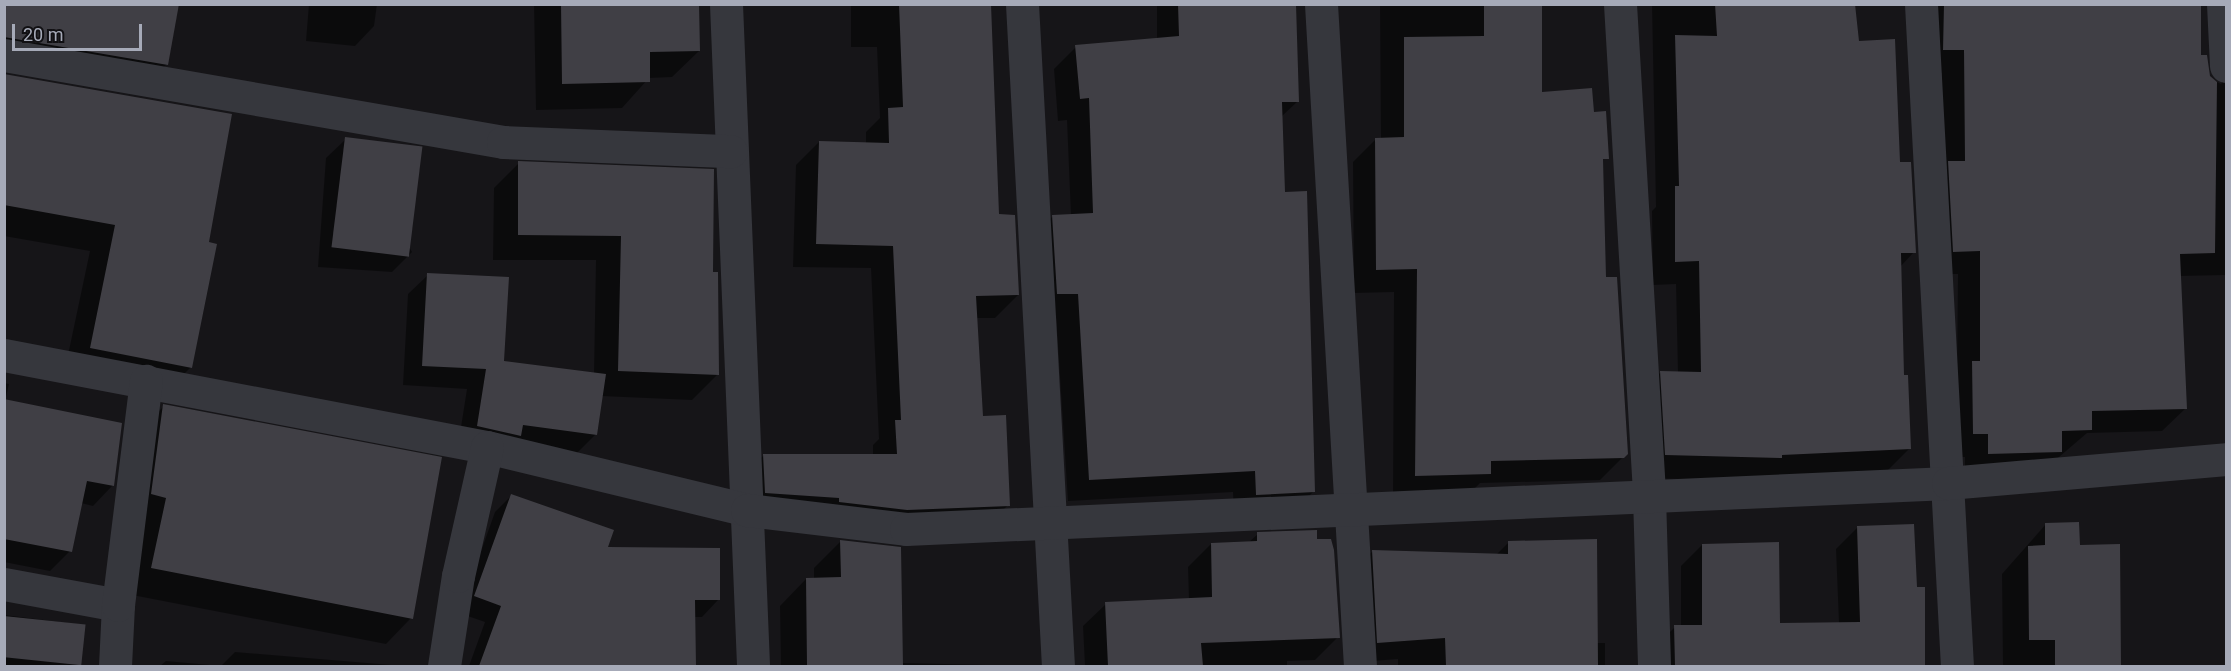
<!DOCTYPE html>
<html>
<head>
<meta charset="utf-8">
<style>
	body { margin:0 }
	#map { position:relative; width:2231px; height:671px; overflow:hidden; background:#161518; font-family:Roboto,sans-serif }
	div>[style] { position:absolute }
	[style*='--x'] { left:calc(var(--x)*1px); top:calc(var(--y)*1px); width:calc(var(--w)*1px); rotate:calc(var(--a)*1deg) }
	.shadow>* { inset:0; background:#0007 }
	.building>* { inset:0; background:#403f45; transform-origin:0 0 }
	.minor>* { height:33px; margin:-16.5px; padding:0 16.5px; transform-origin:16.5px; border-radius:16.5px; background:#36373d }
	span { translate:-50% -50%; white-space:nowrap; text-align:center; line-height:1.15; -webkit-text-stroke:5px #111013; paint-order:stroke }
	.frame { position:absolute; inset:0; border:6px solid #a6aab8; pointer-events:none }
	.scale { position:absolute; left:12px; top:24px; width:130px; height:27px; box-sizing:border-box; border:3px solid #a6aab8; border-top:0; padding-left:8px; font-size:18px; line-height:21px; white-space:nowrap; color:#a6aab8; -webkit-text-stroke:4px #111013; paint-order:stroke }
</style>
</head>
<body>
<div id="map">
	<div class="shadow">
		<div style="clip-path:polygon(4px 4px,167px 64px,140px 90px,4px 67px)"></div>
		<div style="clip-path:polygon(309px 4px,377px 4px,374px 26px,355px 46px,306px 41px)"></div>
		<div style="clip-path:polygon(534px 4px,698px 4px,699px 51px,672px 77px,649px 78px,622px 108px,536px 110px)"></div>
		<div style="clip-path:polygon(851px 4px,990px 4px,997px 216px,1018px 295px,995px 318px,975px 318px,981px 418px,1008px 505px,985px 528px,742px 516px,741px 478px,764px 455px,873px 455px,873px 445px,879px 439px,871px 268px,793px 267px,796px 165px,819px 142px,866px 144px,866px 132px,880px 118px,877px 47px,851px 47px)"></div>
		<div style="clip-path:polygon(1157px 4px,1295px 4px,1298px 101px,1281px 117px,1284px 194px,1313px 492px,1291px 514px,1234px 516px,1233px 492px,1068px 501px,1056px 315px,1035px 316px,1031px 239px,1053px 216px,1071px 216px,1067px 120px,1058px 121px,1054px 69px,1076px 47px,1157px 40px)"></div>
		<div style="clip-path:polygon(1380px 4px,1541px 4px,1541px 93px,1605px 279px,1623px 457px,1600px 480px,1480px 483px,1466px 497px,1393px 498px,1394px 292px,1354px 293px,1353px 162px,1376px 139px,1381px 139px)"></div>
		<div style="clip-path:polygon(1652px 4px,1854px 4px,1857px 42px,1899px 164px,1914px 252px,1900px 267px,1903px 376px,1909px 449px,1886px 472px,1757px 481px,1643px 478px,1638px 395px,1661px 372px,1678px 373px,1676px 284px,1653px 285px,1652px 211px,1656px 207px)"></div>
		<div style="clip-path:polygon(1922px 4px,2198px 4px,2199px 57px,2209px 78px,2221px 84px,2226px 75px,2226px 275px,2179px 276px,2186px 408px,2162px 431px,2087px 433px,2038px 475px,1965px 477px,1965px 457px,1950px 457px,1957px 378px,1958px 274px,1931px 274px,1942px 169px,1942px 73px,1921px 73px)"></div>
		<div style="clip-path:polygon(5px 76px,207px 244px,191px 367px,164px 394px,64px 374px,90px 251px,4px 236px)"></div>
		<div style="clip-path:polygon(346px 139px,412px 252px,392px 272px,318px 267px,326px 158px)"></div>
		<div style="clip-path:polygon(519px 163px,711px 273px,717px 375px,692px 400px,601px 396px,596px 434px,576px 454px,458px 446px,467px 389px,403px 385px,408px 294px,428px 275px,502px 362px,594px 373px,596px 260px,493px 260px,494px 188px)"></div>
		<div style="clip-path:polygon(4px 383px,9px 384px,5px 401px,120px 424px,112px 486px,93px 506px,81px 503px,70px 551px,50px 571px,4px 562px)"></div>
		<div style="clip-path:polygon(164px 406px,411px 618px,386px 644px,127px 594px,138px 432px)"></div>
		<div style="clip-path:polygon(512px 495px,606px 548px,718px 600px,702px 617px,694px 617px,695px 666px,469px 666px,485px 622px,459px 613px,495px 512px)"></div>
		<div style="clip-path:polygon(2046px 524px,2078px 547px,2118px 546px,2120px 666px,2003px 666px,2002px 574px)"></div>
		<div style="clip-path:polygon(1858px 527px,1915px 588px,1924px 588px,1924px 666px,1654px 666px,1654px 648px,1675px 627px,1681px 627px,1681px 566px,1702px 545px,1778px 624px,1839px 623px,1836px 549px)"></div>
		<div style="clip-path:polygon(1258px 534px,1338px 637px,1315px 660px,1287px 661px,1287px 666px,1085px 666px,1083px 626px,1106px 604px,1189px 600px,1188px 567px,1211px 544px,1249px 542px)"></div>
		<div style="clip-path:polygon(840px 542px,902px 663px,1031px 666px,781px 666px,780px 606px,806px 579px,814px 579px,814px 568px)"></div>
		<div style="clip-path:polygon(1509px 542px,1597px 643px,1605px 643px,1605px 666px,1398px 666px,1398px 659px,1359px 662px,1353px 570px,1373px 551px,1496px 555px)"></div>
		<div style="clip-path:polygon(4px 615px,84px 625px,80px 666px,4px 666px)"></div>
		<div style="clip-path:polygon(235px 652px,403px 666px,160px 666px,166px 661px,221px 666px)"></div>
	</div>
	<div class="building">
		<div style="clip-path:polygon(4px 4px,179px 4px,168px 65px,4px 37px)"></div>
		<div style="clip-path:polygon(561px 4px,699px 4px,700px 51px,650px 52px,650px 82px,562px 84px)"></div>
		<div style="clip-path:polygon(899px 4px,991px 4px,999px 214px,1015px 215px,1019px 295px,976px 296px,983px 416px,1006px 415px,1010px 506px,907px 510px,839px 502px,839px 498px,765px 493px,763px 454px,897px 454px,895px 420px,901px 420px,893px 246px,816px 244px,819px 141px,889px 143px,888px 108px,903px 107px)"></div>
		<div style="clip-path:polygon(1178px 4px,1296px 4px,1299px 102px,1282px 102px,1285px 192px,1307px 191px,1315px 492px,1256px 495px,1255px 471px,1089px 480px,1078px 294px,1057px 294px,1052px 215px,1093px 213px,1089px 98px,1080px 99px,1075px 45px,1179px 36px)"></div>
		<div style="clip-path:polygon(1484px 4px,1542px 4px,1542px 92px,1592px 88px,1594px 112px,1606px 111px,1609px 159px,1603px 159px,1606px 277px,1617px 277px,1628px 454px,1624px 458px,1491px 461px,1491px 474px,1415px 476px,1417px 269px,1376px 270px,1375px 138px,1404px 137px,1404px 37px,1484px 36px)"></div>
		<div style="clip-path:polygon(1715px 4px,1855px 4px,1859px 41px,1895px 39px,1900px 162px,1911px 162px,1916px 253px,1901px 253px,1904px 375px,1908px 375px,1911px 449px,1782px 455px,1782px 458px,1665px 455px,1660px 371px,1701px 372px,1699px 261px,1675px 262px,1675px 186px,1679px 186px,1675px 35px,1717px 36px)"></div>
		<div style="clip-path:polygon(1944px 4px,2201px 4px,2201px 55px,2207px 55px,2210px 76px,2217px 82px,2215px 253px,2180px 254px,2187px 409px,2092px 411px,2092px 430px,2062px 431px,2062px 452px,1988px 454px,1988px 434px,1973px 434px,1972px 361px,1980px 361px,1980px 251px,1953px 252px,1948px 161px,1965px 161px,1964px 50px,1943px 50px)"></div>
		<div style="clip-path:polygon(4px 74px,232px 114px,209px 242px,217px 244px,192px 368px,90px 348px,115px 225px,4px 205px)"></div>
		<div style="left:345px;top:137px;width:78px;height:111px;rotate:7deg"></div>
		<div style="clip-path:polygon(518px 161px,714px 169px,713px 272px,718px 272px,719px 375px,618px 371px,621px 236px,518px 235px)"></div>
		<div style="clip-path:polygon(427px 273px,509px 277px,504px 361px,606px 374px,597px 435px,523px 425px,521px 436px,477px 426px,486px 369px,422px 366px)"></div>
		<div style="clip-path:polygon(4px 399px,122px 423px,114px 486px,87px 481px,72px 552px,4px 539px)"></div>
		<div style="clip-path:polygon(163px 404px,442px 457px,413px 619px,151px 568px,166px 498px,151px 494px)"></div>
		<div style="clip-path:polygon(511px 494px,614px 530px,608px 547px,720px 548px,720px 600px,695px 600px,696px 666px,479px 666px,501px 606px,474px 596px)"></div>
		<div style="clip-path:polygon(2079px 522px,2080px 545px,2120px 544px,2121px 666px,2055px 666px,2055px 640px,2029px 640px,2028px 546px,2045px 545px,2045px 523px)"></div>
		<div style="clip-path:polygon(1914px 524px,1917px 587px,1925px 587px,1925px 666px,1675px 666px,1674px 625px,1702px 625px,1702px 544px,1779px 542px,1780px 623px,1860px 622px,1857px 526px)"></div>
		<div style="clip-path:polygon(1317px 530px,1317px 539px,1331px 539px,1334px 550px,1340px 638px,1201px 643px,1203px 666px,1108px 666px,1105px 602px,1212px 597px,1211px 543px,1257px 541px,1257px 532px)"></div>
		<div style="clip-path:polygon(1597px 539px,1598px 666px,1446px 666px,1445px 638px,1377px 643px,1372px 550px,1508px 554px,1508px 541px)"></div>
		<div style="clip-path:polygon(840px 540px,901px 547px,903px 666px,807px 666px,806px 578px,841px 577px)"></div>
		<div style="left:4px;top:616px;width:82px;height:41px;rotate:6deg"></div>
	</div>
	<div class="minor">
		<div style="--x:726;--y:4;--w:663;--a:87.66"></div>
		<div style="--x:1022;--y:4;--w:663;--a:86.89"></div>
		<div style="--x:1321;--y:4;--w:663;--a:86.63"></div>
		<div style="--x:1620;--y:4;--w:493;--a:86.6"></div>
		<div style="--x:1649;--y:496;--w:170;--a:88.3"></div>
		<div style="--x:1921;--y:4;--w:663;--a:86.89"></div>
		<div style="--x:2223;--y:4;--w:62;--a:87.2"></div>
		<div style="--x:4;--y:55;--w:507;--a:9.89"></div>
		<div style="--x:503;--y:142;--w:228;--a:2.3"></div>
		<div style="--x:4;--y:355;--w:492;--a:10.8"></div>
		<div style="--x:487;--y:447;--w:268;--a:13.6"></div>
		<div style="--x:747;--y:510;--w:160;--a:6.8"></div>
		<div style="--x:906;--y:529;--w:1043;--a:-2.53"></div>
		<div style="--x:1948;--y:483;--w:279;--a:-4.9"></div>
		<div style="--x:4;--y:584;--w:116;--a:10.4"></div>
		<div style="--x:115;--y:666;--w:61;--a:-87.2"></div>
		<div style="--x:118;--y:605;--w:226;--a:-82.9"></div>
		<div style="--x:444;--y:666;--w:91;--a:-81.2"></div>
		<div style="--x:458;--y:576;--w:132;--a:-77.3"></div>
	</div>
	<div class="frame"></div>
	<div class="scale">20 m</div>
</div>
</body>
</html>
